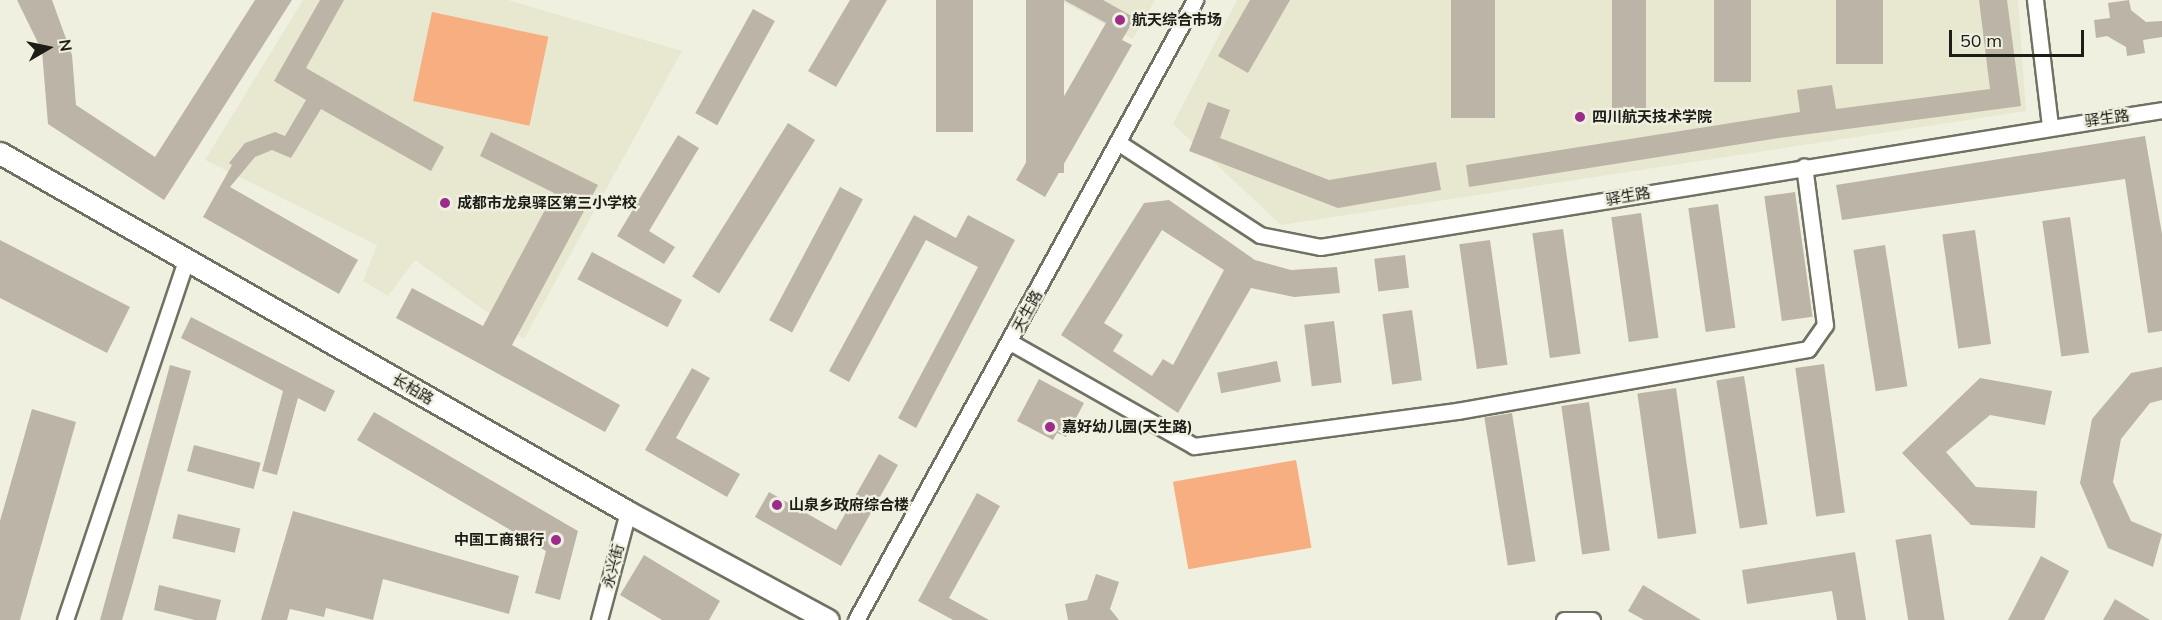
<!DOCTYPE html>
<html>
<head>
<meta charset="utf-8">
<style>
	body { margin:0 }
	#map { position:relative; width:2162px; height:620px; overflow:hidden; background:#f0f0e1; font-family:Mulish,"Noto Sans SC",sans-serif }
	div>[style] { position:absolute }
	[style*='--x'] { left:calc(var(--x)*1px); top:calc(var(--y)*1px); width:calc(var(--w)*1px); rotate:calc(var(--a)*1deg) }
	.built>* { inset:0; background:#e8e7d0 }
	.green>* { inset:0; background:#f7af81; transform-origin:0 0 }
	.building>* { inset:0; background:#bcb4a7; transform-origin:0 0 }
	.roads { filter:drop-shadow(2px 0 #717163) drop-shadow(-2px 0 #717163) drop-shadow(0 2px #717163) drop-shadow(0 -2px #717163) }
	.street>* { height:15px; margin:-7.5px; padding:0 7.5px; transform-origin:7.5px; border-radius:7.5px; background:#fff }
	.secondary>* { height:21px; margin:-10.5px; padding:0 10.5px; transform-origin:10.5px; border-radius:10.5px; background:#fff }
	.dots>* { width:16px; height:16px; translate:-50% -50%; box-sizing:border-box; border:3px solid #f0f0e1; border-radius:50% }
	span { translate:-50% -50%; white-space:nowrap; text-align:center; line-height:1.15; -webkit-text-stroke:4.5px #f0f0e1; paint-order:stroke }
	.poi-label { font-size:15px; color:#1d1d17; font-weight:700 }
	.left { translate:0 -50%; text-align:left }
	.right { translate:-100% -50%; text-align:right }
	.street-label { font-size:15px; color:#1d1d17 }
	.north { position:absolute; left:18px; top:18px; width:60px; height:60px; -webkit-text-stroke:4px #f0f0e1; paint-order:stroke; rotate:81deg; font-size:16px; font-weight:700; line-height:24px; text-align:center; color:#1d1d17 }
	.north::after { content:''; display:block; margin:auto; width:21px; height:27px; background:#1d1d17; clip-path:polygon(50% 0,100% 100%,50% 72%,0 100%) }
	.scale { position:absolute; left:1949px; top:30px; width:135px; height:27px; box-sizing:border-box; border:3px solid #1d1d17; border-top:0; padding-left:8px; font-size:18px; line-height:21px; white-space:nowrap; color:#1d1d17; -webkit-text-stroke:4px #f0f0e1; paint-order:stroke }
</style>
</head>
<body>
<div id="map">
	<div class="built">
		<div style="clip-path:polygon(303px 0,508px 0,682px 51px,524px 339px,415px 260px,388px 296px,363px 281px,377px 245px,205px 160px)"></div>
		<div style="clip-path:polygon(1059px 0,1155px 0,1133px 39px)"></div>
		<div style="clip-path:polygon(1237px 0,2018px 0,2026px 111px,1281px 225px,1173px 124px)"></div>
	</div>
	<div class="green">
		<div style="left:432px;top:12px;width:119px;height:91px;rotate:12deg"></div>
		<div style="left:1296px;top:460px;width:89px;height:125px;rotate:80deg"></div>
	</div>
	<div class="building">
		<div style="clip-path:polygon(17px 0,52px 0,72px 55px,76px 105px,155px 157px,255px 0,292px 0,164px 200px,48px 124px,42px 51px)"></div>
		<div style="clip-path:polygon(320px 0,344px 0,306px 68px,444px 147px,431px 171px,321px 109px,291px 158px,272px 150px,255px 157px,230px 187px,358px 260px,339px 294px,203px 217px,232px 165px,229px 163px,245px 143px,275px 132px,285px 136px,306px 100px,274px 81px)"></div>
		<div style="clip-path:polygon(850px 0,887px 0,836px 87px,808px 71px)"></div>
		<div style="left:936px;top:0;width:37px;height:132px"></div>
		<div style="left:1026px;top:0;width:38px;height:173px"></div>
		<div style="clip-path:polygon(1064px 0,1103px 0,1135px 18px,1122px 40px,1132px 45px,1045px 197px,1016px 180px,1106px 23px)"></div>
		<div style="clip-path:polygon(1250px 0,1290px 0,1248px 73px,1218px 56px)"></div>
		<div style="left:1451px;top:0;width:44px;height:118px"></div>
		<div style="left:1612px;top:0;width:34px;height:108px"></div>
		<div style="left:1714px;top:0;width:37px;height:82px"></div>
		<div style="left:1836px;top:0;width:47px;height:64px"></div>
		<div style="clip-path:polygon(1979px 0,2007px 0,2021px 106px,1779px 138px,1469px 187px,1466px 165px,1800px 112px,1797px 90px,1832px 85px,1836px 109px,1990px 89px)"></div>
		<div style="clip-path:polygon(2129px 0,2131px 10px,2146px 22px,2162px 21px,2162px 37px,2143px 40px,2145px 53px,2127px 56px,2126px 47px,2107px 36px,2096px 38px,2094px 20px,2110px 18px,2108px 3px)"></div>
		<div style="left:753px;top:9px;width:25px;height:119px;rotate:29deg"></div>
		<div style="clip-path:polygon(1208px 102px,1230px 110px,1220px 138px,1329px 180px,1436px 162px,1441px 190px,1338px 208px,1189px 151px)"></div>
		<div style="left:788px;top:123px;width:32px;height:181px;rotate:32deg"></div>
		<div style="clip-path:polygon(491px 132px,598px 185px,512px 345px,620px 405px,605px 432px,396px 318px,412px 288px,483px 326px,554px 193px,480px 156px)"></div>
		<div style="clip-path:polygon(678px 135px,699px 148px,649px 231px,675px 247px,664px 264px,617px 236px)"></div>
		<div style="clip-path:polygon(2145px 136px,2162px 234px,2162px 331px,2148px 333px,2125px 179px,1842px 220px,1836px 185px)"></div>
		<div style="left:840px;top:187px;width:26px;height:151px;rotate:28deg"></div>
		<div style="left:1795px;top:192px;width:126px;height:31px;rotate:82deg"></div>
		<div style="clip-path:polygon(evenodd,1169px 200px,1255px 260px,1291px 270px,1337px 267px,1340px 293px,1294px 297px,1251px 288px,1178px 413px,1061px 335px,1144px 203px,1169px 200px,1162px 230px,1224px 270px,1173px 365px,1163px 359px,1152px 376px,1113px 351px,1123px 335px,1104px 323px,1162px 230px)"></div>
		<div style="left:1718px;top:204px;width:125px;height:30px;rotate:82deg"></div>
		<div style="left:1641px;top:213px;width:126px;height:30px;rotate:82deg"></div>
		<div style="clip-path:polygon(914px 215px,956px 238px,968px 215px,1015px 240px,916px 428px,898px 418px,978px 267px,926px 240px,849px 382px,829px 371px)"></div>
		<div style="left:2070px;top:217px;width:137px;height:28px;rotate:82deg"></div>
		<div style="left:1563px;top:229px;width:126px;height:31px;rotate:82deg"></div>
		<div style="left:1975px;top:230px;width:115px;height:33px;rotate:82deg"></div>
		<div style="clip-path:polygon(0 240px,130px 307px,107px 353px,0 298px)"></div>
		<div style="left:1490px;top:240px;width:126px;height:31px;rotate:82deg"></div>
		<div style="left:1885px;top:245px;width:143px;height:32px;rotate:81deg"></div>
		<div style="left:592px;top:252px;width:102px;height:31px;rotate:28deg"></div>
		<div style="left:1405px;top:255px;width:33px;height:31px;rotate:83deg"></div>
		<div style="left:1412px;top:310px;width:71px;height:30px;rotate:82deg"></div>
		<div style="clip-path:polygon(191px 317px,335px 391px,325px 412px,298px 398px,277px 475px,262px 471px,283px 391px,181px 338px)"></div>
		<div style="left:1334px;top:321px;width:62px;height:30px;rotate:83deg"></div>
		<div style="left:1277px;top:361px;width:21px;height:61px;rotate:79deg"></div>
		<div style="left:1824px;top:364px;width:150px;height:29px;rotate:82deg"></div>
		<div style="clip-path:polygon(170px 365px,191px 371px,132px 586px,122px 620px,100px 620px)"></div>
		<div style="clip-path:polygon(2162px 367px,2162px 400px,2150px 403px,2121px 439px,2113px 482px,2131px 521px,2162px 534px,2153px 567px,2108px 548px,2080px 483px,2092px 419px,2131px 373px)"></div>
		<div style="clip-path:polygon(692px 368px,710px 378px,676px 438px,740px 474px,727px 497px,645px 450px)"></div>
		<div style="left:1744px;top:376px;width:150px;height:28px;rotate:81deg"></div>
		<div style="clip-path:polygon(1980px 378px,2052px 391px,2045px 425px,1990px 415px,1946px 452px,1976px 487px,2037px 491px,2035px 528px,1971px 525px,1902px 453px)"></div>
		<div style="clip-path:polygon(1039px 379px,1084px 403px,1066px 437px,1057px 433px,1053px 440px,1017px 421px)"></div>
		<div style="left:1676px;top:388px;width:147px;height:39px;rotate:82deg"></div>
		<div style="left:1589px;top:402px;width:150px;height:28px;rotate:82deg"></div>
		<div style="clip-path:polygon(32px 409px,76px 422px,20px 620px,0 620px,0 521px)"></div>
		<div style="clip-path:polygon(374px 412px,578px 531px,560px 600px,535px 593px,546px 551px,357px 440px)"></div>
		<div style="left:1512px;top:413px;width:150px;height:28px;rotate:81deg"></div>
		<div style="left:194px;top:445px;width:69px;height:27px;rotate:15deg"></div>
		<div style="clip-path:polygon(879px 454px,898px 465px,841px 566px,755px 517px,769px 492px,836px 530px)"></div>
		<div style="clip-path:polygon(977px 493px,1000px 506px,949px 598px,989px 620px,953px 620px,918px 601px)"></div>
		<div style="clip-path:polygon(293px 511px,519px 576px,509px 614px,383px 579px,373px 620px,326px 608px,324px 617px,290px 609px,287px 620px,261px 620px)"></div>
		<div style="left:178px;top:514px;width:64px;height:25px;rotate:13deg"></div>
		<div style="left:1931px;top:534px;width:87px;height:36px;rotate:81deg"></div>
		<div style="clip-path:polygon(1855px 552px,1866px 620px,1837px 620px,1832px 591px,1747px 604px,1742px 570px)"></div>
		<div style="clip-path:polygon(644px 555px,720px 601px,709px 620px,662px 620px,620px 595px)"></div>
		<div style="clip-path:polygon(2041px 556px,2069px 571px,2044px 620px,2008px 620px)"></div>
		<div style="clip-path:polygon(1096px 574px,1119px 582px,1110px 609px,1119px 620px,1068px 620px,1065px 604px,1087px 600px)"></div>
		<div style="clip-path:polygon(159px 585px,221px 600px,216px 620px,195px 620px,154px 610px)"></div>
		<div style="clip-path:polygon(1643px 585px,1701px 620px,1644px 620px,1628px 611px)"></div>
		<div style="clip-path:polygon(2115px 599px,2150px 620px,2103px 620px)"></div>
	</div>
	<div class="roads">
		<div class="street">
			<div style="--x:2035;--y:0;--w:127;--a:83.2"></div>
			<div style="--x:1119;--y:143;--w:168;--a:33.1"></div>
			<div style="--x:1260;--y:235;--w:61;--a:11.3"></div>
			<div style="--x:1320;--y:247;--w:853;--a:-9.24"></div>
			<div style="--x:1010;--y:342;--w:211;--a:29.5"></div>
			<div style="--x:1194;--y:446;--w:265;--a:-7.6"></div>
			<div style="--x:1457;--y:411;--w:356;--a:-10"></div>
			<div style="--x:1808;--y:349;--w:29;--a:-55"></div>
			<div style="--x:1825;--y:325;--w:160;--a:-97.5"></div>
			<div style="--x:65;--y:620;--w:380;--a:-71.4"></div>
			<div style="--x:599;--y:620;--w:112;--a:-75"></div>
			<div style="--x:856;--y:620;--w:707;--a:-61.33"></div>
			<div style="--x:1564;--y:620;--w:28;--a:0"></div>
		</div>
		<div class="secondary">
			<div style="--x:0;--y:153;--w:723;--a:29.75"></div>
			<div style="--x:628;--y:512;--w:227;--a:28.4"></div>
		</div>
	</div>
	<div class="dots">
		<div style="left:1120px;top:20px;background:#9c2c89"></div>
		<div style="left:1580px;top:117px;background:#9c2c89"></div>
		<div style="left:445px;top:203px;background:#9c2c89"></div>
		<div style="left:1050px;top:427px;background:#9c2c89"></div>
		<div style="left:777px;top:505px;background:#9c2c89"></div>
		<div style="left:556px;top:540px;background:#9c2c89"></div>
	</div>
	<div class="poi-label">
		<span class="left" style="left:1132px;top:20px">航天综合市场</span>
		<span class="left" style="left:1592px;top:117px">四川航天技术学院</span>
		<span class="left" style="left:457px;top:203px">成都市龙泉驿区第三小学校</span>
		<span class="left" style="left:1062px;top:427px">嘉好幼儿园(天生路)</span>
		<span class="left" style="left:789px;top:505px">山泉乡政府综合楼</span>
		<span class="right" style="left:544px;top:540px">中国工商银行</span>
	</div>
	<div class="street-label">
		<span style="left:2107px;top:118px;rotate:-8deg">驿生路</span>
		<span style="left:1628px;top:196px;rotate:-10deg">驿生路</span>
		<span style="left:1027px;top:311px;rotate:-61deg">天生路</span>
		<span style="left:413px;top:389px;rotate:30deg">长柏路</span>
		<span style="left:613px;top:566px;rotate:-75deg">永兴街</span>
	</div>
	<div class="north">N</div>
	<div class="scale">50 m</div>
</div>
</body>
</html>
